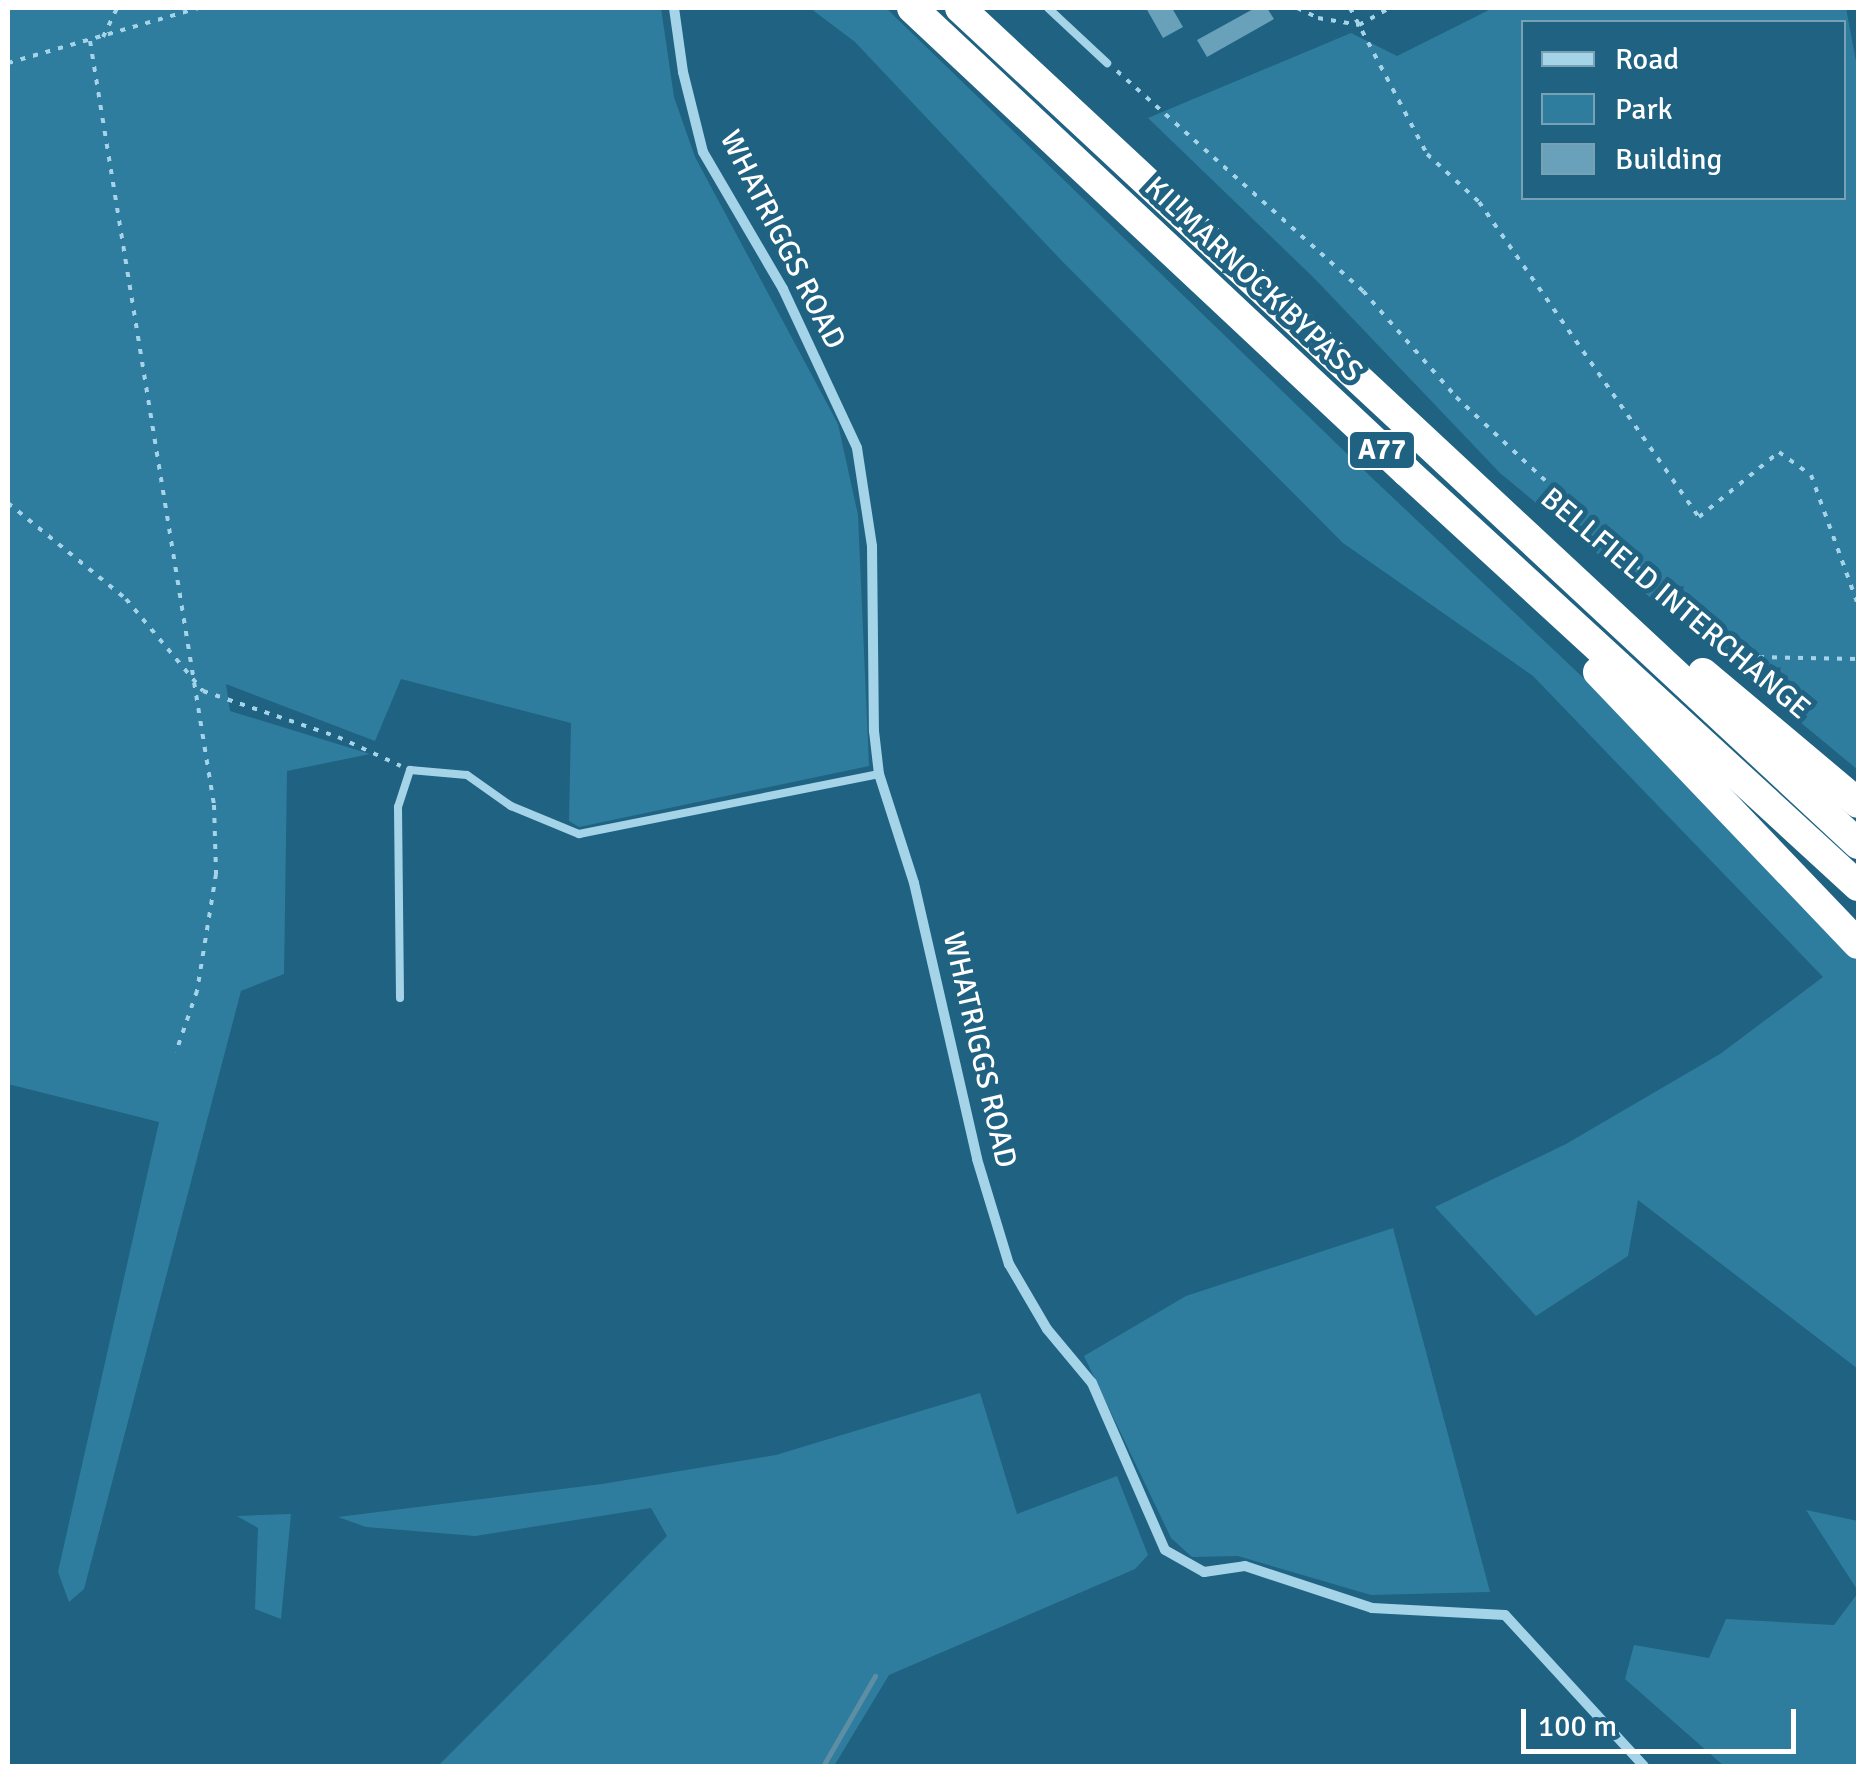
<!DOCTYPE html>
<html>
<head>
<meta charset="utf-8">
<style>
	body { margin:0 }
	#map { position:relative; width:1866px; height:1774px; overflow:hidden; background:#1f6282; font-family:Signika,sans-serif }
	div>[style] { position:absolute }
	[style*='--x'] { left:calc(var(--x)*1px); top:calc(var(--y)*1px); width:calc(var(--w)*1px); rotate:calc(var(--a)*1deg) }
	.green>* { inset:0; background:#2f7d9e }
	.stream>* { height:5px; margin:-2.5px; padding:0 2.5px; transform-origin:2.5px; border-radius:2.5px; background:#5d8ea3 }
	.building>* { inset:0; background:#69a1ba }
	.path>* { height:4px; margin-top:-2px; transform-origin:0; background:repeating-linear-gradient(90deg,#a5d4e9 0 5px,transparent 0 13px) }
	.lane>* { height:8px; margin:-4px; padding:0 4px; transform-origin:4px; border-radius:4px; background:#a5d4e9 }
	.street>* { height:10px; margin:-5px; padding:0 5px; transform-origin:5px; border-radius:5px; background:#a5d4e9 }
	.highway>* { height:30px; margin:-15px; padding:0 15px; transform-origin:15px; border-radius:15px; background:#fff }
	span { translate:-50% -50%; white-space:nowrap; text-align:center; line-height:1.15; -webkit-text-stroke:10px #1f6282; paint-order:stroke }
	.shield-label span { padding:2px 8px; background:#1f6282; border:2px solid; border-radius:8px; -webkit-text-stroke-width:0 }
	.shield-label { font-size:28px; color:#fff; font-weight:700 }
	.street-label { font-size:30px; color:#fff }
	.frame { position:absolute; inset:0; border:10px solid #fff; pointer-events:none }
	.legend { position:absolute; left:1521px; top:20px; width:325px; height:180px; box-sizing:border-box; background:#1f6282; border:2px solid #79a1b4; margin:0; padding:12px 18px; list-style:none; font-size:30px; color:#fff }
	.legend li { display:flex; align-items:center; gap:20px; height:50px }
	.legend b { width:50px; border:2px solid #79a1b4 }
	.scale { position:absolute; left:1521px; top:1709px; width:275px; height:45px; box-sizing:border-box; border:5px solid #fff; border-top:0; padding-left:12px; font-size:30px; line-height:35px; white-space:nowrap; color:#fff; -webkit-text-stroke:8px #1f6282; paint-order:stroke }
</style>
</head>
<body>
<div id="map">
	<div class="green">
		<div style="clip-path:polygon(8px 8px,661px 8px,674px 97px,695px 157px,838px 424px,858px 515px,869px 766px,579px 827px,569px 821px,571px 723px,401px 679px,375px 741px,226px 684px,230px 711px,370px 754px,287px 771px,284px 974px,241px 991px,84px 1589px,69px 1602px,58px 1572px,159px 1122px,8px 1084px)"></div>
		<div style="clip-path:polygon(810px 8px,886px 8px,1370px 476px,1742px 828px,1858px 954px,1858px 1369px,1638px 1200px,1628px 1256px,1536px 1316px,1435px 1207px,1566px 1144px,1720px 1054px,1823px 977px,1533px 676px,1343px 543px,1060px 259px,855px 42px)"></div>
		<div style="clip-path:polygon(evenodd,1493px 8px,1846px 8px,1858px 72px,1858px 770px,1500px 473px,1314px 278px,1148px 118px,1351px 33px,1397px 56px,1493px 8px,1524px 22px,1844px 22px,1844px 198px,1524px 198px,1524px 22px)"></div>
		<div style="clip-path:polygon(1393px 1228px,1490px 1592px,1371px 1595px,1238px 1556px,1192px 1557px,1171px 1538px,1084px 1356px,1186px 1296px)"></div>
		<div style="clip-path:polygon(980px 1393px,1017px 1514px,1117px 1476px,1148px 1555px,1135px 1569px,889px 1675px,834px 1766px,438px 1766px,667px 1536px,651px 1508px,475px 1536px,366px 1527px,338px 1517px,602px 1484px,776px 1455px)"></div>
		<div style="clip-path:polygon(1806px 1510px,1858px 1521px,1858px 1591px)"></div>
		<div style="clip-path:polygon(291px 1514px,281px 1619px,255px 1609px,258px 1528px,237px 1516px)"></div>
		<div style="clip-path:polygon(1858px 1593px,1858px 1766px,1724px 1766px,1625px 1679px,1634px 1645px,1709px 1658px,1726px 1619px,1834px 1625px)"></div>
	</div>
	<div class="stream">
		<div style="--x:823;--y:1766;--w:104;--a:-60"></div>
	</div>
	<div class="building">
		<div style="clip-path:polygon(1146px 8px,1172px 8px,1183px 27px,1163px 38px)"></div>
		<div style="clip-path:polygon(1255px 8px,1267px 8px,1274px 19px,1207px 57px,1197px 40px)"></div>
	</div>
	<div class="path">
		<div style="--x:1297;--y:8;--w:23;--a:25"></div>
		<div style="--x:1318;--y:18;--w:42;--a:9.7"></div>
		<div style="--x:1359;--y:25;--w:35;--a:-29"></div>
		<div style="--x:1350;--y:8;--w:165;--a:62.2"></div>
		<div style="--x:1427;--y:154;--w:71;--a:42.7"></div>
		<div style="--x:1479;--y:202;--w:384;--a:55.1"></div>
		<div style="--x:1699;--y:517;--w:103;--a:-39.1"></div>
		<div style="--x:1779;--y:452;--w:39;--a:36"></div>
		<div style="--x:1811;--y:475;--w:138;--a:70.1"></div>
		<div style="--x:103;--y:37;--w:32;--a:-64"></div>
		<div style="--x:90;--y:41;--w:774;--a:80.78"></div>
		<div style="--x:214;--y:805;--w:69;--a:88.3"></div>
		<div style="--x:216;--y:874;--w:119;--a:99.2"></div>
		<div style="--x:197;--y:991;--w:65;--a:109"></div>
		<div style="--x:8;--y:63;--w:198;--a:-16.1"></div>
		<div style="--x:1117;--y:71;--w:330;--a:41.8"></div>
		<div style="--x:1363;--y:291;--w:141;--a:48.7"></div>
		<div style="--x:1456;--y:397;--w:253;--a:43.1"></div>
		<div style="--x:1641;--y:570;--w:147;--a:36.4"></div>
		<div style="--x:1759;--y:657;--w:99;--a:1.2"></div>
		<div style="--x:8;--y:503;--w:152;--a:39.1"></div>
		<div style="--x:126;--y:599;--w:120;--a:50.1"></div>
		<div style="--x:203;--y:691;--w:143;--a:18.8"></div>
		<div style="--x:338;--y:737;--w:69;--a:24.7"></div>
	</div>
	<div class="lane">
		<div style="--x:1048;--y:8;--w:81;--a:43"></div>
		<div style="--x:400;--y:998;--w:191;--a:-90.6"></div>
		<div style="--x:398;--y:807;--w:39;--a:-72"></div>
		<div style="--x:410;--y:770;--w:57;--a:5"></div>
		<div style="--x:467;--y:775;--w:54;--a:35.2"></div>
		<div style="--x:511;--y:806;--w:74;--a:22.4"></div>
		<div style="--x:579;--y:834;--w:306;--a:-11.3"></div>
	</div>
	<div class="street">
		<div style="--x:674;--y:8;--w:65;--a:82"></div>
		<div style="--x:683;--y:72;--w:82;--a:76"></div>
		<div style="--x:703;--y:152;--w:159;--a:59.7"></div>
		<div style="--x:783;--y:289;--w:175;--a:65"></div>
		<div style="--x:857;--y:448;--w:99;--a:81.3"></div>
		<div style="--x:872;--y:546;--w:185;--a:89.4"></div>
		<div style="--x:874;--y:731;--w:43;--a:83.4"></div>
		<div style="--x:879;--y:774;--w:114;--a:72.2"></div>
		<div style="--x:914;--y:883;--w:283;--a:77.1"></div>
		<div style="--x:977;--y:1159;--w:110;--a:73.1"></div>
		<div style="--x:1009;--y:1264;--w:75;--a:59.7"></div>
		<div style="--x:1047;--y:1329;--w:70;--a:50.2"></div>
		<div style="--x:1092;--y:1383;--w:182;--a:66.4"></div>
		<div style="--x:1165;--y:1550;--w:45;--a:29.4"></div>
		<div style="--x:1204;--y:1572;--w:41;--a:-8.3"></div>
		<div style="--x:1245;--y:1566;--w:134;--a:18.3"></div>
		<div style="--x:1372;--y:1608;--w:133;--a:3"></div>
		<div style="--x:1505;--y:1615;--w:205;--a:47.4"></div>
	</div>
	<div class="highway">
		<div style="--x:912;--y:8;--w:678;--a:43.15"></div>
		<div style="--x:1407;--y:472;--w:612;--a:42.55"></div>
		<div style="--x:960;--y:8;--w:1227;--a:42.95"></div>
		<div style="--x:1598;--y:672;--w:376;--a:46.3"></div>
		<div style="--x:1703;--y:673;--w:202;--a:40"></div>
	</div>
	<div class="shield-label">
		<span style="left:1382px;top:450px">A77</span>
	</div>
	<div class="street-label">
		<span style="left:782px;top:240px;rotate:63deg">WHATRIGGS ROAD</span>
		<span style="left:1253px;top:280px;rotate:43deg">KILMARNOCK BYPASS</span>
		<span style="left:1675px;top:604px;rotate:40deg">BELLFIELD INTERCHANGE</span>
		<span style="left:979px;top:1050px;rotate:77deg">WHATRIGGS ROAD</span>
	</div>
	<div class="frame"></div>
	<ul class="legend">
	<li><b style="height:12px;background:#a5d4e9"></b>Road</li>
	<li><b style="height:28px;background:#2f7d9e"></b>Park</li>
	<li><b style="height:28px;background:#69a1ba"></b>Building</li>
	</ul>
	<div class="scale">100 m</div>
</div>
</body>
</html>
